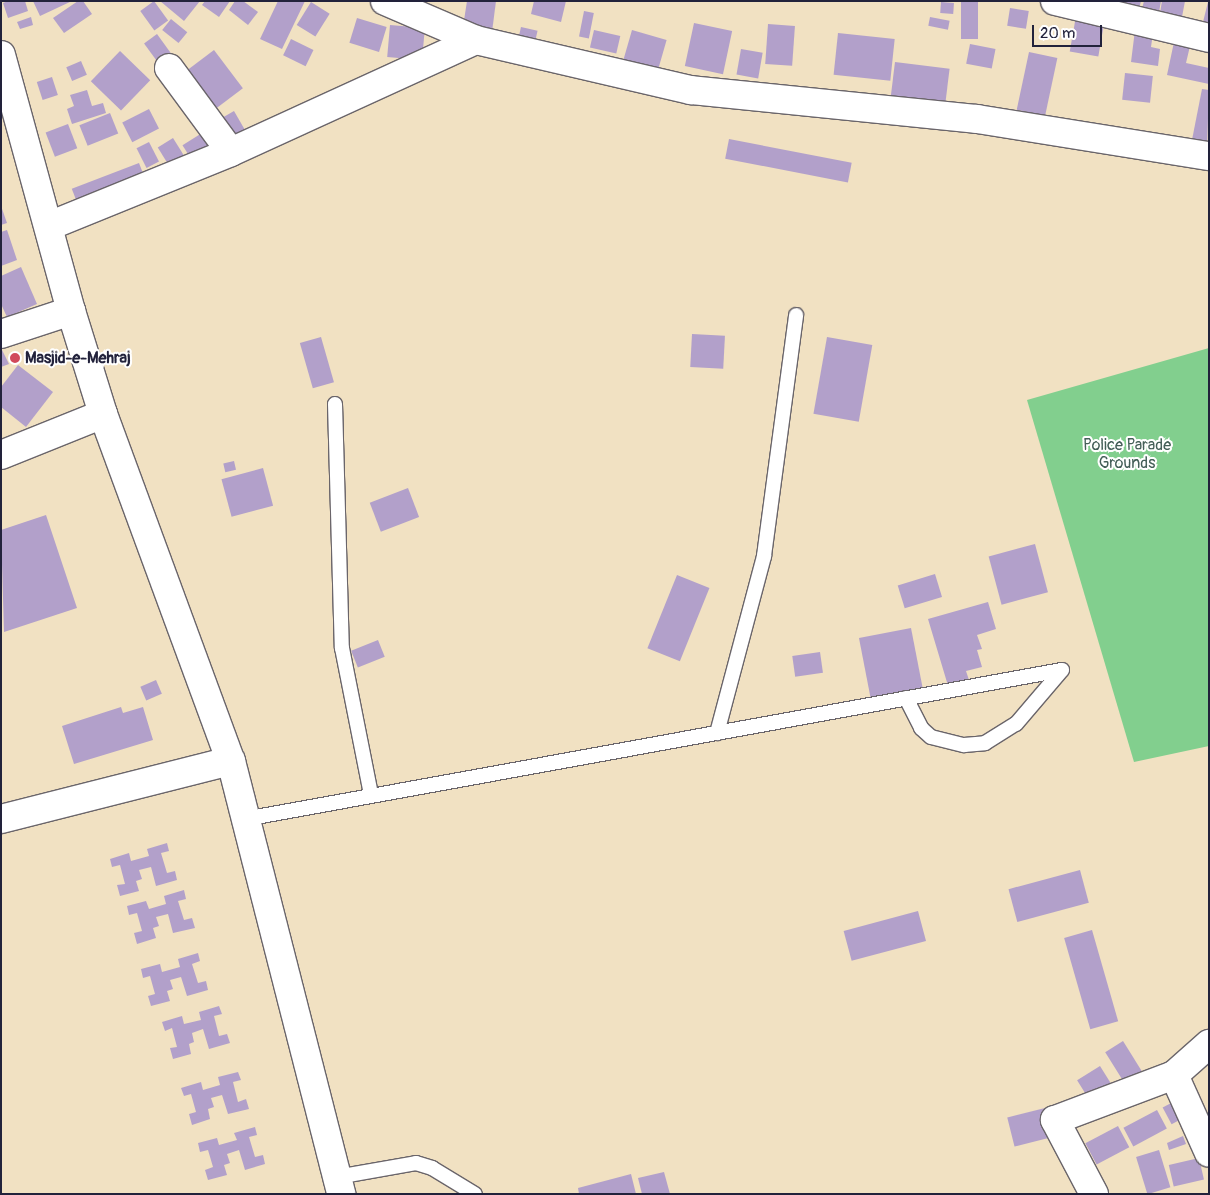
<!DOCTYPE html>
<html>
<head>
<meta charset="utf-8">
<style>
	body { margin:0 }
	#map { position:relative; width:1210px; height:1195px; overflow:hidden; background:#f1e1c2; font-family:Pangolin,sans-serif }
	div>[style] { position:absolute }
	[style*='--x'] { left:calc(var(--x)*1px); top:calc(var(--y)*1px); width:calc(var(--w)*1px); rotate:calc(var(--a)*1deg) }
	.green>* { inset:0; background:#82cf8e }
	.building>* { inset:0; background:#b2a0ca; transform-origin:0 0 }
	.roads { filter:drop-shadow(1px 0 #6a656a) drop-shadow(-1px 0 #6a656a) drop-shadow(0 1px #6a656a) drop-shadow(0 -1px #6a656a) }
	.lane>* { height:14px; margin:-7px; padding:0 7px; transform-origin:7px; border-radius:7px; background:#fff }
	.street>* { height:28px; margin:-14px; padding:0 14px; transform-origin:14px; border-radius:14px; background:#fff }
	.secondary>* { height:28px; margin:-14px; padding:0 14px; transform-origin:14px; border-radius:14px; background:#fff }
	.dots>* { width:14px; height:14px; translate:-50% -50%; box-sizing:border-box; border:2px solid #fff; border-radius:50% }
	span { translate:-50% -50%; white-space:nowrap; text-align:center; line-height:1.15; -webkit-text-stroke:4px #fff; paint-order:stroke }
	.poi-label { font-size:16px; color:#22223b; font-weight:700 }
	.left { translate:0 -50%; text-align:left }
	.park-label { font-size:16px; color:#445f58 }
	.frame { position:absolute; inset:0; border:2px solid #22223b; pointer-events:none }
	.scale { position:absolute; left:1032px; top:25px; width:70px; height:22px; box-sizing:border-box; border:2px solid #22223b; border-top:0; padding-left:6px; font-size:15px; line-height:18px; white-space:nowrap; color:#22223b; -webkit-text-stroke:4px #fff; paint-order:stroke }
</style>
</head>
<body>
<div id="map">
	<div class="green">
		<div style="clip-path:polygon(1209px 348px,1209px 746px,1134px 762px,1027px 400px)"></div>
	</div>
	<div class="building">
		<div style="clip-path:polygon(8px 1px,25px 1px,28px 11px,8px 18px,3px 3px)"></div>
		<div style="clip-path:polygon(33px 1px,72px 1px,40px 16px)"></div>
		<div style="clip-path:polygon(78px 1px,83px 1px,92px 14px,64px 33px,53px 18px)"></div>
		<div style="left:154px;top:1px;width:24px;height:17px;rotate:54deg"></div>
		<div style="clip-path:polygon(160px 1px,200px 1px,184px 21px)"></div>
		<div style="clip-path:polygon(205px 1px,230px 1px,219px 17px,202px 5px)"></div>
		<div style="clip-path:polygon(235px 1px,243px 1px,258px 12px,248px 25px,229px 10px)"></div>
		<div style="clip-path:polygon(278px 1px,305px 1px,282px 49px,260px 39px)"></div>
		<div style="clip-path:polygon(467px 1px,496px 1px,492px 32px,463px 27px)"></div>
		<div style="clip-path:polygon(534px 1px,566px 1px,561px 22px,531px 14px)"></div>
		<div style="left:961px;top:1px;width:17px;height:38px"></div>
		<div style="clip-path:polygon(1115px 1px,1141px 1px,1139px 9px)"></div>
		<div style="clip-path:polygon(1144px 1px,1161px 1px,1159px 12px,1142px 9px)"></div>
		<div style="clip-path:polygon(1162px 1px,1185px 1px,1182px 17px,1160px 13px)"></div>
		<div style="left:311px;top:2px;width:22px;height:27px;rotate:32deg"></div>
		<div style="left:941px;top:2px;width:13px;height:11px;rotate:4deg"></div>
		<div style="clip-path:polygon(1208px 2px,1209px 2px,1209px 23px,1203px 22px)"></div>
		<div style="left:1010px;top:8px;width:19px;height:18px;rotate:9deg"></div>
		<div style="left:584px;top:11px;width:10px;height:26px;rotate:11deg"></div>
		<div style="left:1076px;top:16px;width:29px;height:36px;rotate:10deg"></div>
		<div style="clip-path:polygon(31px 17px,33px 25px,20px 29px,17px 22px)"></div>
		<div style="left:930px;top:17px;width:20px;height:9px;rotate:11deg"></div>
		<div style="left:357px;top:18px;width:31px;height:26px;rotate:17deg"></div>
		<div style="left:171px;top:19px;width:21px;height:14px;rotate:39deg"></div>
		<div style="left:694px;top:23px;width:39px;height:44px;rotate:12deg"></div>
		<div style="left:768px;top:24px;width:27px;height:40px;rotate:4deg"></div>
		<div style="left:390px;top:25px;width:35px;height:32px;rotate:5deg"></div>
		<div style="left:521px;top:27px;width:17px;height:14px;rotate:13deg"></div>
		<div style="left:594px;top:30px;width:27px;height:18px;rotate:13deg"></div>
		<div style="left:632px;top:30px;width:36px;height:36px;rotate:16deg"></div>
		<div style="clip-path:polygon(1135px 30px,1153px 33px,1151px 47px,1160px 49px,1158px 66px,1131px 62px)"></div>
		<div style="left:838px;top:33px;width:57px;height:42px;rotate:6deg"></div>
		<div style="left:157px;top:34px;width:24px;height:16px;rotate:54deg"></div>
		<div style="left:291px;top:39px;width:25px;height:18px;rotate:26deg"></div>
		<div style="clip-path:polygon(1174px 42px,1190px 46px,1186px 63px,1209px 68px,1209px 84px,1167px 75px)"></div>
		<div style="left:970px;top:44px;width:26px;height:20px;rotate:11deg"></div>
		<div style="left:741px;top:49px;width:22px;height:26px;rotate:10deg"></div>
		<div style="left:214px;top:50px;width:48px;height:39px;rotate:53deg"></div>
		<div style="left:120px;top:51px;width:42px;height:42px;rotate:44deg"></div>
		<div style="left:1029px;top:52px;width:29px;height:59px;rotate:12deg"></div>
		<div style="left:81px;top:61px;width:15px;height:16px;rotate:67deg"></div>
		<div style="left:895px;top:62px;width:55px;height:34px;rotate:7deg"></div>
		<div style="left:1125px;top:73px;width:28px;height:27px;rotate:6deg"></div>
		<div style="left:52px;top:77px;width:19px;height:16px;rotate:72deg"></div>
		<div style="clip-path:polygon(1202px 89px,1209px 90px,1207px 148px,1191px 145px)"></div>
		<div style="clip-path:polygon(87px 90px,92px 106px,103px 103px,106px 113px,72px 124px,67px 109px,74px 106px,70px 95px)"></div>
		<div style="left:149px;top:109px;width:22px;height:30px;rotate:63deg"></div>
		<div style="left:234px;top:111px;width:30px;height:17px;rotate:60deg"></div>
		<div style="left:110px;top:113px;width:22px;height:33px;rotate:68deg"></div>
		<div style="left:68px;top:124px;width:26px;height:24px;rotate:69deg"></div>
		<div style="left:202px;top:133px;width:19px;height:23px;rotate:58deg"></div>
		<div style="left:173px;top:138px;width:25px;height:18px;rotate:58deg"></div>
		<div style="left:729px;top:139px;width:125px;height:20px;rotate:11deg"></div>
		<div style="left:149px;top:142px;width:22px;height:14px;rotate:63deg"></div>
		<div style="left:139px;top:163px;width:19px;height:72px;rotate:69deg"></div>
		<div style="clip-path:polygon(1px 206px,7px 223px,1px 225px)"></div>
		<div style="clip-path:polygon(7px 230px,17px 260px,1px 266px,1px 232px)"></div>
		<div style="clip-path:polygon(21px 267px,37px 304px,7px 317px,1px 304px,1px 276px)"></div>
		<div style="left:692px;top:334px;width:33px;height:33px;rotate:3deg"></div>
		<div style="left:321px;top:337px;width:47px;height:22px;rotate:74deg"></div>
		<div style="left:827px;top:337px;width:46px;height:78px;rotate:10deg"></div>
		<div style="clip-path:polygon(1px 348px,9px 364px,1px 367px)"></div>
		<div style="clip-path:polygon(18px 365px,53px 392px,26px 427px,1px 407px,1px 387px)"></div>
		<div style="left:234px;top:461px;width:9px;height:11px;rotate:77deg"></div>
		<div style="left:263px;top:468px;width:39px;height:43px;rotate:75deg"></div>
		<div style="left:408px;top:488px;width:31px;height:41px;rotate:69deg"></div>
		<div style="clip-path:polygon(46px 515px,77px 608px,4px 632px,1px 530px)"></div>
		<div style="left:1035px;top:544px;width:50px;height:48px;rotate:75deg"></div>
		<div style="left:935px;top:574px;width:24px;height:39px;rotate:73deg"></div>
		<div style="left:677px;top:575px;width:35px;height:79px;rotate:22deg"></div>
		<div style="clip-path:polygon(988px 602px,996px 629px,977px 635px,982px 649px,977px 650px,982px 667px,966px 671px,970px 683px,949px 689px,928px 619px)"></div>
		<div style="left:911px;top:628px;width:66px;height:53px;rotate:79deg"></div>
		<div style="left:378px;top:640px;width:18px;height:29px;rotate:68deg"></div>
		<div style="left:820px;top:652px;width:21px;height:28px;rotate:82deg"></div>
		<div style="left:156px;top:680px;width:15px;height:17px;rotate:67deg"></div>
		<div style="clip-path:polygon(121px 707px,123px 713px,143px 707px,153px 740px,74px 764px,62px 726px)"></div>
		<div style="clip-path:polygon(167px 843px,169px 851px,161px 853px,167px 873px,175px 871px,177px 880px,156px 886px,151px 867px,139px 870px,142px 879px,136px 881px,139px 891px,120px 896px,117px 885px,125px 884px,120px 865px,112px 867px,110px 859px,129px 853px,131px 861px,149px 856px,147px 849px)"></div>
		<div style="left:1080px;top:870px;width:34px;height:74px;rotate:75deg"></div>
		<div style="clip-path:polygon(184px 890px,186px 899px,178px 901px,184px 920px,192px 918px,195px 928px,173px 933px,168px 914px,156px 917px,159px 926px,153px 928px,156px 938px,137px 944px,134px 933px,142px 931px,137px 913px,129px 915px,127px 906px,146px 901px,149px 909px,166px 904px,164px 896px)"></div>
		<div style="left:918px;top:911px;width:31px;height:77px;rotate:75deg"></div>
		<div style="left:1092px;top:930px;width:95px;height:29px;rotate:74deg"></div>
		<div style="clip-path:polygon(198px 953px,200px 961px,192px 964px,198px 983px,206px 981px,208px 990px,187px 996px,181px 977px,170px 980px,173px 989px,167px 991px,170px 1001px,151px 1006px,148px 996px,155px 994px,150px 976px,143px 978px,141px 969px,160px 964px,162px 972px,180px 967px,178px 959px)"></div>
		<div style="clip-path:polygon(219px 1006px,222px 1014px,214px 1016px,219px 1036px,227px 1034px,230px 1043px,209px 1049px,203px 1029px,192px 1033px,194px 1042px,189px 1044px,191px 1054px,173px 1059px,170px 1048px,177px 1047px,172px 1028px,165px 1031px,162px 1022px,182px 1016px,184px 1024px,201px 1020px,199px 1012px)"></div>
		<div style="left:1123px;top:1041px;width:45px;height:21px;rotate:58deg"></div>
		<div style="left:1100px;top:1066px;width:28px;height:27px;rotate:58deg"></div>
		<div style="clip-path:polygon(238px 1072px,241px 1080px,233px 1082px,238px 1102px,246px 1099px,249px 1109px,228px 1114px,222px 1095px,211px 1098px,214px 1107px,208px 1109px,210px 1119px,192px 1125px,189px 1114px,196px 1112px,191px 1094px,184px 1096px,181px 1088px,201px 1082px,203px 1090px,220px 1085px,218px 1077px)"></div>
		<div style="left:1175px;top:1101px;width:19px;height:14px;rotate:62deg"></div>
		<div style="left:1049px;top:1107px;width:30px;height:43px;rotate:76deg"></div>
		<div style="left:1157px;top:1110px;width:21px;height:38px;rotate:62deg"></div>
		<div style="left:1118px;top:1126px;width:24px;height:37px;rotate:62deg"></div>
		<div style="clip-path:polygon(255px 1127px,257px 1135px,249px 1137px,255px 1157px,263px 1155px,265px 1164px,245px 1170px,239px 1150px,227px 1154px,230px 1163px,224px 1165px,227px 1175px,208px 1180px,205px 1170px,213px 1167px,208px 1150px,200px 1152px,198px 1143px,217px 1138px,219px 1145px,237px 1140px,234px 1133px)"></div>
		<div style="clip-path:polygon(1183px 1136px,1186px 1144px,1169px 1150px,1167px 1143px)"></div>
		<div style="left:1159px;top:1150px;width:39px;height:24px;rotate:73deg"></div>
		<div style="left:1199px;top:1158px;width:22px;height:31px;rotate:77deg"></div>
		<div style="clip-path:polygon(664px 1172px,670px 1194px,642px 1194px,638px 1178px)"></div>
		<div style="clip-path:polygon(631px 1174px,636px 1194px,579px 1194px,578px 1188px)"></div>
	</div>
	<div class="roads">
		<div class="lane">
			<div style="--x:335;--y:404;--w:244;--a:88.4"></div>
			<div style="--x:342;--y:648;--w:149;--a:78.8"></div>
			<div style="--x:906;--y:698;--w:34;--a:63"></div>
			<div style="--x:921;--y:728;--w:13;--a:42"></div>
			<div style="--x:931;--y:737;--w:34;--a:14"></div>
			<div style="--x:964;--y:745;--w:21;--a:-5"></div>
			<div style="--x:985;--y:743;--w:36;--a:-32"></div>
			<div style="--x:1016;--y:724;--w:71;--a:-49.6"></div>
			<div style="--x:717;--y:733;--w:183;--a:-75.1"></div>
			<div style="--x:764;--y:556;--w:243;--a:-82.4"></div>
			<div style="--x:245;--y:819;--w:830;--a:-10.34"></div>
			<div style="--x:337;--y:1177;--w:80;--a:-10"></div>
			<div style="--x:416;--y:1163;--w:17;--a:17"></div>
			<div style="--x:432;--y:1168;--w:50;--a:31.2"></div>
		</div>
		<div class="street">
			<div style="--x:385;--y:1;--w:99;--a:23.2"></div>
			<div style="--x:1055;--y:1;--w:158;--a:13.5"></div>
			<div style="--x:169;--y:68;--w:104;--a:53.6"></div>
			<div style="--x:49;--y:226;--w:196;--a:-22.1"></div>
			<div style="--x:231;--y:152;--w:269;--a:-24.6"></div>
			<div style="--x:476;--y:40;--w:221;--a:13.1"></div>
			<div style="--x:691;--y:90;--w:287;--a:5.8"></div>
			<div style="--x:977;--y:119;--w:235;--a:9.1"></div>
			<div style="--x:1;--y:334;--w:74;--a:-18.2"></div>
			<div style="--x:1;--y:455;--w:110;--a:-21.9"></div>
			<div style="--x:1;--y:819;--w:237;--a:-14.2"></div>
			<div style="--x:1174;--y:1075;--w:85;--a:65.8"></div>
			<div style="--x:1094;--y:1194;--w:84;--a:-117.8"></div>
			<div style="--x:1055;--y:1120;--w:127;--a:-20.7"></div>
			<div style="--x:1174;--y:1075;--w:47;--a:-41.5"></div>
		</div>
		<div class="secondary">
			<div style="--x:1;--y:55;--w:265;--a:74.7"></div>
			<div style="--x:71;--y:311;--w:108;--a:72.7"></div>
			<div style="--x:103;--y:414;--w:370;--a:69.8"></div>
			<div style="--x:231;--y:761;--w:447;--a:75.7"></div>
		</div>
	</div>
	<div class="dots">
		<div style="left:15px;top:358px;background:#d1495b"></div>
	</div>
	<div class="poi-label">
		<span class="left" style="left:25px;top:358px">Masjid-e-Mehraj</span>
	</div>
	<div class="park-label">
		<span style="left:1127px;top:454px">Police Parade<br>Grounds</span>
	</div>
	<div class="frame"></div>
	<div class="scale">20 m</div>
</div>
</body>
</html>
